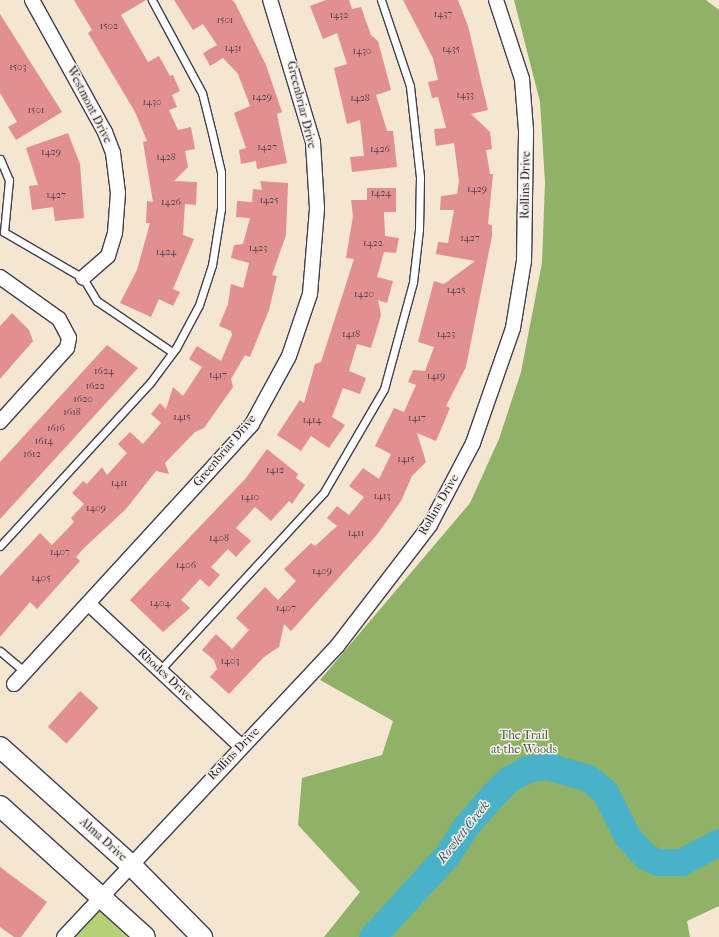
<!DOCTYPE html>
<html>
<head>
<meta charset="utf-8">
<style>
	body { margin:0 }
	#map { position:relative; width:719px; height:937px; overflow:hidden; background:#f4e6d0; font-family:"IM FELL French Canon",serif }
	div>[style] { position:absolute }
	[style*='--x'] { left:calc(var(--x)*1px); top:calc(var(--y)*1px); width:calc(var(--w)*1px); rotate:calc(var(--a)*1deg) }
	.green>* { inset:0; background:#b5d075 }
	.forest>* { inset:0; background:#90b266 }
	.river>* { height:27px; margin:-13.5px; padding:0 13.5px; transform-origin:13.5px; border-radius:13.5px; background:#49b2c8 }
	.building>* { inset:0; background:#e1908f; transform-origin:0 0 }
	.roads { filter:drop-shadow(1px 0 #423f51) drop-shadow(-1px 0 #423f51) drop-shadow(0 1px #423f51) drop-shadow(0 -1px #423f51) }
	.lane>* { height:7px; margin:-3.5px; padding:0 3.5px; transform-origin:3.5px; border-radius:3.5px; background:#fff }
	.street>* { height:14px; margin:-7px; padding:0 7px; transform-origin:7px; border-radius:7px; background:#fff }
	.secondary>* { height:20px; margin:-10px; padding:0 10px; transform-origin:10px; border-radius:10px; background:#fff }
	span { translate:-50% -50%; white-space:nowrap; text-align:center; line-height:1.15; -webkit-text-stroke:3px #f7f3e8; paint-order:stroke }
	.number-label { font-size:10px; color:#523e50 }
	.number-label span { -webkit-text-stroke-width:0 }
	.street-label { font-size:12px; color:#22223b }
	.park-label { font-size:12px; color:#4e564c }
	.water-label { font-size:13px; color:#30546c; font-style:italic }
</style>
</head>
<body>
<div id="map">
	<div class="green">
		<div style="clip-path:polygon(99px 909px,127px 937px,75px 937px)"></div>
	</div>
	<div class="forest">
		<div style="clip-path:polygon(514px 0,706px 0,719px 10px,719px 906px,687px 921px,690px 937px,324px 937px,360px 892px,298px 825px,302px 778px,382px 755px,393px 721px,320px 680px,470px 503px,499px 439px,521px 372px,542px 263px,545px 182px,540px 102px)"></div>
	</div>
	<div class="river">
		<div style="--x:372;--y:937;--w:111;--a:-47.6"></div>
		<div style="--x:447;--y:855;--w:33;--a:-57"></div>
		<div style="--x:465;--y:827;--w:40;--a:-49"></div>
		<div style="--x:491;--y:797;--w:25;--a:-45"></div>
		<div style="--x:509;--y:779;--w:21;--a:-29"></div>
		<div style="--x:527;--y:769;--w:20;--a:-9"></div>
		<div style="--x:547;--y:766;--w:43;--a:16.3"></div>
		<div style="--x:588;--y:778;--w:22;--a:39"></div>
		<div style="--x:605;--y:792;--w:49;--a:63.4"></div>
		<div style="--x:627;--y:836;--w:27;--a:48"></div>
		<div style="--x:645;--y:856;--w:14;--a:25"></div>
		<div style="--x:658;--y:862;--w:23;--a:0"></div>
		<div style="--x:681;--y:862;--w:43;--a:-27.8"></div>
	</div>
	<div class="building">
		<div style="clip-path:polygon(74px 0,146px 0,121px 15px,148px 62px,159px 56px,170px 76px,173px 75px,180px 91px,172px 95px,177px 107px,169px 110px,178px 130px,191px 127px,195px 149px,185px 151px,188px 167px,174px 181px,197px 182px,196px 205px,185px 204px,183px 235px,194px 239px,173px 289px,180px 292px,173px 306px,159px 299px,151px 317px,120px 303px,137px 270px,150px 223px,146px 223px,147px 201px,153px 202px,143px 142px,147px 141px,135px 112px,88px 33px,92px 30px)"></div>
		<div style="clip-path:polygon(174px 0,232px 0,235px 3px,266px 65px,282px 112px,277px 114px,287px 163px,257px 169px,256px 161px,241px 164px,239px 150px,246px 148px,234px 113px,250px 106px,238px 74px,223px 58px,210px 66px,203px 53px,217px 45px,203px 24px,193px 30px)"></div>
		<div style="clip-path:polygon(326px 0,349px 0,352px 9px,361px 7px,371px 35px,378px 41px,391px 90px,376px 95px,387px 131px,393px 131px,397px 167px,352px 172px,350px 157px,364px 156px,360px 120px,347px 124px,334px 68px,347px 64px,337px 33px,323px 39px,310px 6px)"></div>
		<div style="clip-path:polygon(403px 0,458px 0,468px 26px,488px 110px,471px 114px,490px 132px,492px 149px,486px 150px,490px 174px,493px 174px,488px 224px,492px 225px,492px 236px,466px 367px,446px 406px,450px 408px,436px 441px,417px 433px,426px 462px,412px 476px,401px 501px,376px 536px,291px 631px,284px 624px,279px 647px,264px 657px,229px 694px,210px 677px,217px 669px,214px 660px,202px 650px,216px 634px,232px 649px,249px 630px,236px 618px,265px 587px,278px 600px,296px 581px,284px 569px,311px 543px,315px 546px,337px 526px,327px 518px,337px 506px,349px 515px,364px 497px,349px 486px,363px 468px,379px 479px,391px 454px,375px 446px,394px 408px,404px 412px,416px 385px,408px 382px,413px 370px,425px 371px,434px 347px,418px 342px,434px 281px,444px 284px,475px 261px,436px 254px,438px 242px,448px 243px,454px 210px,440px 210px,441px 196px,457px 194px,459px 181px,454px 143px,436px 146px,434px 129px,446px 128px,438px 97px,432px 98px,428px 82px,438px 80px,433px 58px)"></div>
		<div style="clip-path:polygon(0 14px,62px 112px,16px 140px,8px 127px,17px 122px,0 93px)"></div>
		<div style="clip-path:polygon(68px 133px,80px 164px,84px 218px,55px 221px,53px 207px,32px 210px,29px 186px,38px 185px,26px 148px)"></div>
		<div style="clip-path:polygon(260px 181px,288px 183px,286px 235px,272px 275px,277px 276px,269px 310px,250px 357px,245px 355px,231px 379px,233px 387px,204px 428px,195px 432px,165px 463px,169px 474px,156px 471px,126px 509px,84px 548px,76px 557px,80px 561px,37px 609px,30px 602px,0 637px,0 576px,40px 533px,52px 545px,74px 522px,71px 518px,84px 504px,72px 493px,83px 481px,87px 484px,102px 467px,107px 475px,127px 453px,118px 444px,130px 432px,143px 444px,161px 423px,151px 414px,160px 403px,166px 409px,173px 387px,183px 396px,202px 367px,189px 359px,197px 346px,221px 361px,232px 335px,231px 331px,219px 326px,228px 304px,231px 284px,243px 288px,249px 263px,231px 258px,234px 245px,243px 244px,250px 218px,236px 217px,237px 201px,252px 202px,253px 189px,262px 190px)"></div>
		<div style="clip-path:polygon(367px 188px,396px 188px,396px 212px,384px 212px,385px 236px,399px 238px,396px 253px,384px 252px,377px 277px,393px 281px,387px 303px,378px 300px,381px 315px,371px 348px,357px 344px,349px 371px,366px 378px,360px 394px,343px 388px,332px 417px,345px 425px,329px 448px,311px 436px,301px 451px,277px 435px,300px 400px,304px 403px,315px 364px,321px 362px,354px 259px,346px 258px,353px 216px,351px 200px,367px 200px)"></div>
		<div style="clip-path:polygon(12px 313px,29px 330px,33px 341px,0 379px,0 326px)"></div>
		<div style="clip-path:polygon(107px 345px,138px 368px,0 519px,0 462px)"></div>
		<div style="clip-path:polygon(267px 449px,298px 474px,296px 478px,305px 485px,292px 504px,289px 501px,271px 521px,255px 507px,236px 528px,251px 541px,236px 557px,228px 549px,211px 567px,220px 575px,209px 587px,200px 579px,181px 600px,190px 608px,163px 632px,130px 600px,246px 478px)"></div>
		<div style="left:80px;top:691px;width:25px;height:48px;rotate:42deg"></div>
		<div style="clip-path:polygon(0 867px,47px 902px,21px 937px,14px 937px,0 927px)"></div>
	</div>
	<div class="roads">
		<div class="lane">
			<div style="--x:0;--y:159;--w:23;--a:67"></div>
			<div style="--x:9;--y:180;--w:52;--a:95.5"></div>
			<div style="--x:4;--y:232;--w:91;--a:30.2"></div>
			<div style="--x:83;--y:278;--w:27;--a:59"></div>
			<div style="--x:97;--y:301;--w:91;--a:34.2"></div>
			<div style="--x:0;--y:546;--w:222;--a:-47.4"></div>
			<div style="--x:150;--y:383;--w:44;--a:-53.4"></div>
			<div style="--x:176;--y:348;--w:49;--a:-61.9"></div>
			<div style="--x:199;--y:305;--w:42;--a:-72"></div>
			<div style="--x:212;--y:265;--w:57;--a:-80.9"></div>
			<div style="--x:221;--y:209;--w:37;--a:-90"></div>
			<div style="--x:221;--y:172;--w:40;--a:-103"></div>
			<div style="--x:212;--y:133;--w:41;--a:-104"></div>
			<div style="--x:202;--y:93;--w:106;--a:-118.3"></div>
			<div style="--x:0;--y:651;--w:33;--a:40"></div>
			<div style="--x:160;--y:670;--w:242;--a:-47.3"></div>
			<div style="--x:324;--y:492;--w:119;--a:-59.8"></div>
			<div style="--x:384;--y:389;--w:111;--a:-74.8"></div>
			<div style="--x:413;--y:282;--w:53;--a:-83.5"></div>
			<div style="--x:419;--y:229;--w:52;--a:-88.9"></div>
			<div style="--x:420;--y:177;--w:92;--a:-96.3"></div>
			<div style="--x:410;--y:86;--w:91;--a:-108.6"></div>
		</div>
		<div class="street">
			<div style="--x:32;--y:0;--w:151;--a:61.1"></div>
			<div style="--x:105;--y:132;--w:22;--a:69"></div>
			<div style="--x:113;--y:153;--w:40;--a:82.9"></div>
			<div style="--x:118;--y:193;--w:40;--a:94.3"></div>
			<div style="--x:115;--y:233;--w:24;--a:107"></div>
			<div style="--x:108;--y:256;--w:33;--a:139"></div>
			<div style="--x:0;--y:277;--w:72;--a:35.4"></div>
			<div style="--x:59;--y:319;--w:21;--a:62"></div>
			<div style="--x:69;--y:338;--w:10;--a:101"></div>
			<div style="--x:67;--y:348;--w:100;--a:132.2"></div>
			<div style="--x:89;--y:604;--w:208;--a:43.1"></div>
			<div style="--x:14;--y:684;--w:352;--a:-47.5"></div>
			<div style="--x:252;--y:424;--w:77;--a:-61.4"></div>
			<div style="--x:289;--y:356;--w:65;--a:-71.3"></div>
			<div style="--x:310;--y:294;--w:86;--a:-85.3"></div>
			<div style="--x:317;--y:208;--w:66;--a:-93.5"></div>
			<div style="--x:313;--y:142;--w:148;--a:-106.8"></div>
			<div style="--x:64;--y:937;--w:400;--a:-46.8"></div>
			<div style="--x:338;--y:645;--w:151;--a:-52.5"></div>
			<div style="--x:430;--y:525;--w:93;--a:-62.3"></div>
			<div style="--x:473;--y:443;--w:122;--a:-70.8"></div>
			<div style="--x:513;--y:328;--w:68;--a:-80.7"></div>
			<div style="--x:524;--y:261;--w:131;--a:-89.1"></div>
			<div style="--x:526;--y:130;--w:51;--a:-94.5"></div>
			<div style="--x:522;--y:79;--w:83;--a:-108.2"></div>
		</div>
		<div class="secondary">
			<div style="--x:0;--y:747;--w:175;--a:42"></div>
			<div style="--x:130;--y:864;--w:103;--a:45.4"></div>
			<div style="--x:0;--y:806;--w:195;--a:42.1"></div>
		</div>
	</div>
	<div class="number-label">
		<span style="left:443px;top:15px">1437</span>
		<span style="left:339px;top:16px">1432</span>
		<span style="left:225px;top:21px">1501</span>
		<span style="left:109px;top:27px">1502</span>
		<span style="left:233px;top:49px">1431</span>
		<span style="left:451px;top:50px">1435</span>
		<span style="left:362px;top:52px">1430</span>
		<span style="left:18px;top:68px">1503</span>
		<span style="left:465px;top:96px">1433</span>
		<span style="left:262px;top:98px">1429</span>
		<span style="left:360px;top:99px">1428</span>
		<span style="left:152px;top:103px">1430</span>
		<span style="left:36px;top:111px">1501</span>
		<span style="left:267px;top:148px">1427</span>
		<span style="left:380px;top:150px">1426</span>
		<span style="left:51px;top:153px">1429</span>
		<span style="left:166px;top:158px">1428</span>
		<span style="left:477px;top:190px">1429</span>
		<span style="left:381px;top:194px">1424</span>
		<span style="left:56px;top:196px">1427</span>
		<span style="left:269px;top:201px">1425</span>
		<span style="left:171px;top:203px">1426</span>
		<span style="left:470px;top:239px">1427</span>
		<span style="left:373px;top:244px">1422</span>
		<span style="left:258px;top:249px">1423</span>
		<span style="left:166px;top:253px">1424</span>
		<span style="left:456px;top:291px">1425</span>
		<span style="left:364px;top:295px">1420</span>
		<span style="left:351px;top:335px">1418</span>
		<span style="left:446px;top:335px">1423</span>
		<span style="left:104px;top:372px">1624</span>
		<span style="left:218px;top:376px">1417</span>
		<span style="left:436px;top:377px">1419</span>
		<span style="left:95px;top:387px">1622</span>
		<span style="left:83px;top:400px">1620</span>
		<span style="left:72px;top:413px">1618</span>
		<span style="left:182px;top:418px">1415</span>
		<span style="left:417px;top:419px">1417</span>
		<span style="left:312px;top:421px">1414</span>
		<span style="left:56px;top:429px">1616</span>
		<span style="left:44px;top:442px">1614</span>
		<span style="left:32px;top:455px">1612</span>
		<span style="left:406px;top:460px">1415</span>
		<span style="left:275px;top:471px">1412</span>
		<span style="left:119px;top:484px">1411</span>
		<span style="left:382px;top:497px">1413</span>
		<span style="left:250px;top:498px">1410</span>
		<span style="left:96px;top:509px">1409</span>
		<span style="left:356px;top:534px">1411</span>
		<span style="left:219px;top:539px">1408</span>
		<span style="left:60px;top:553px">1407</span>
		<span style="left:186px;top:566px">1406</span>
		<span style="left:322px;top:572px">1409</span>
		<span style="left:41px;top:579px">1405</span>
		<span style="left:160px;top:604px">1404</span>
		<span style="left:286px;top:609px">1407</span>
		<span style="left:230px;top:662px">1403</span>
	</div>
	<div class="street-label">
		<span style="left:89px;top:105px;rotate:63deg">Westmont Drive</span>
		<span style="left:301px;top:105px;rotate:76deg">Greenbriar Drive</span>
		<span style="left:526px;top:185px;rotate:-89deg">Rollins Drive</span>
		<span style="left:225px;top:451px;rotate:-50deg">Greenbriar Drive</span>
		<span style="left:439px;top:505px;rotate:-60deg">Rollins Drive</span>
		<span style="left:165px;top:675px;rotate:43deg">Rhodes Drive</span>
		<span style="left:234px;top:754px;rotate:-46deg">Rollins Drive</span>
		<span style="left:103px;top:840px;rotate:42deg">Alma Drive</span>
	</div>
	<div class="park-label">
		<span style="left:524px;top:743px">The Trail<br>at the Woods</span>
	</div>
	<div class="water-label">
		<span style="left:464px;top:832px;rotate:-52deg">Rowlett Creek</span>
	</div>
</div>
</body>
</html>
